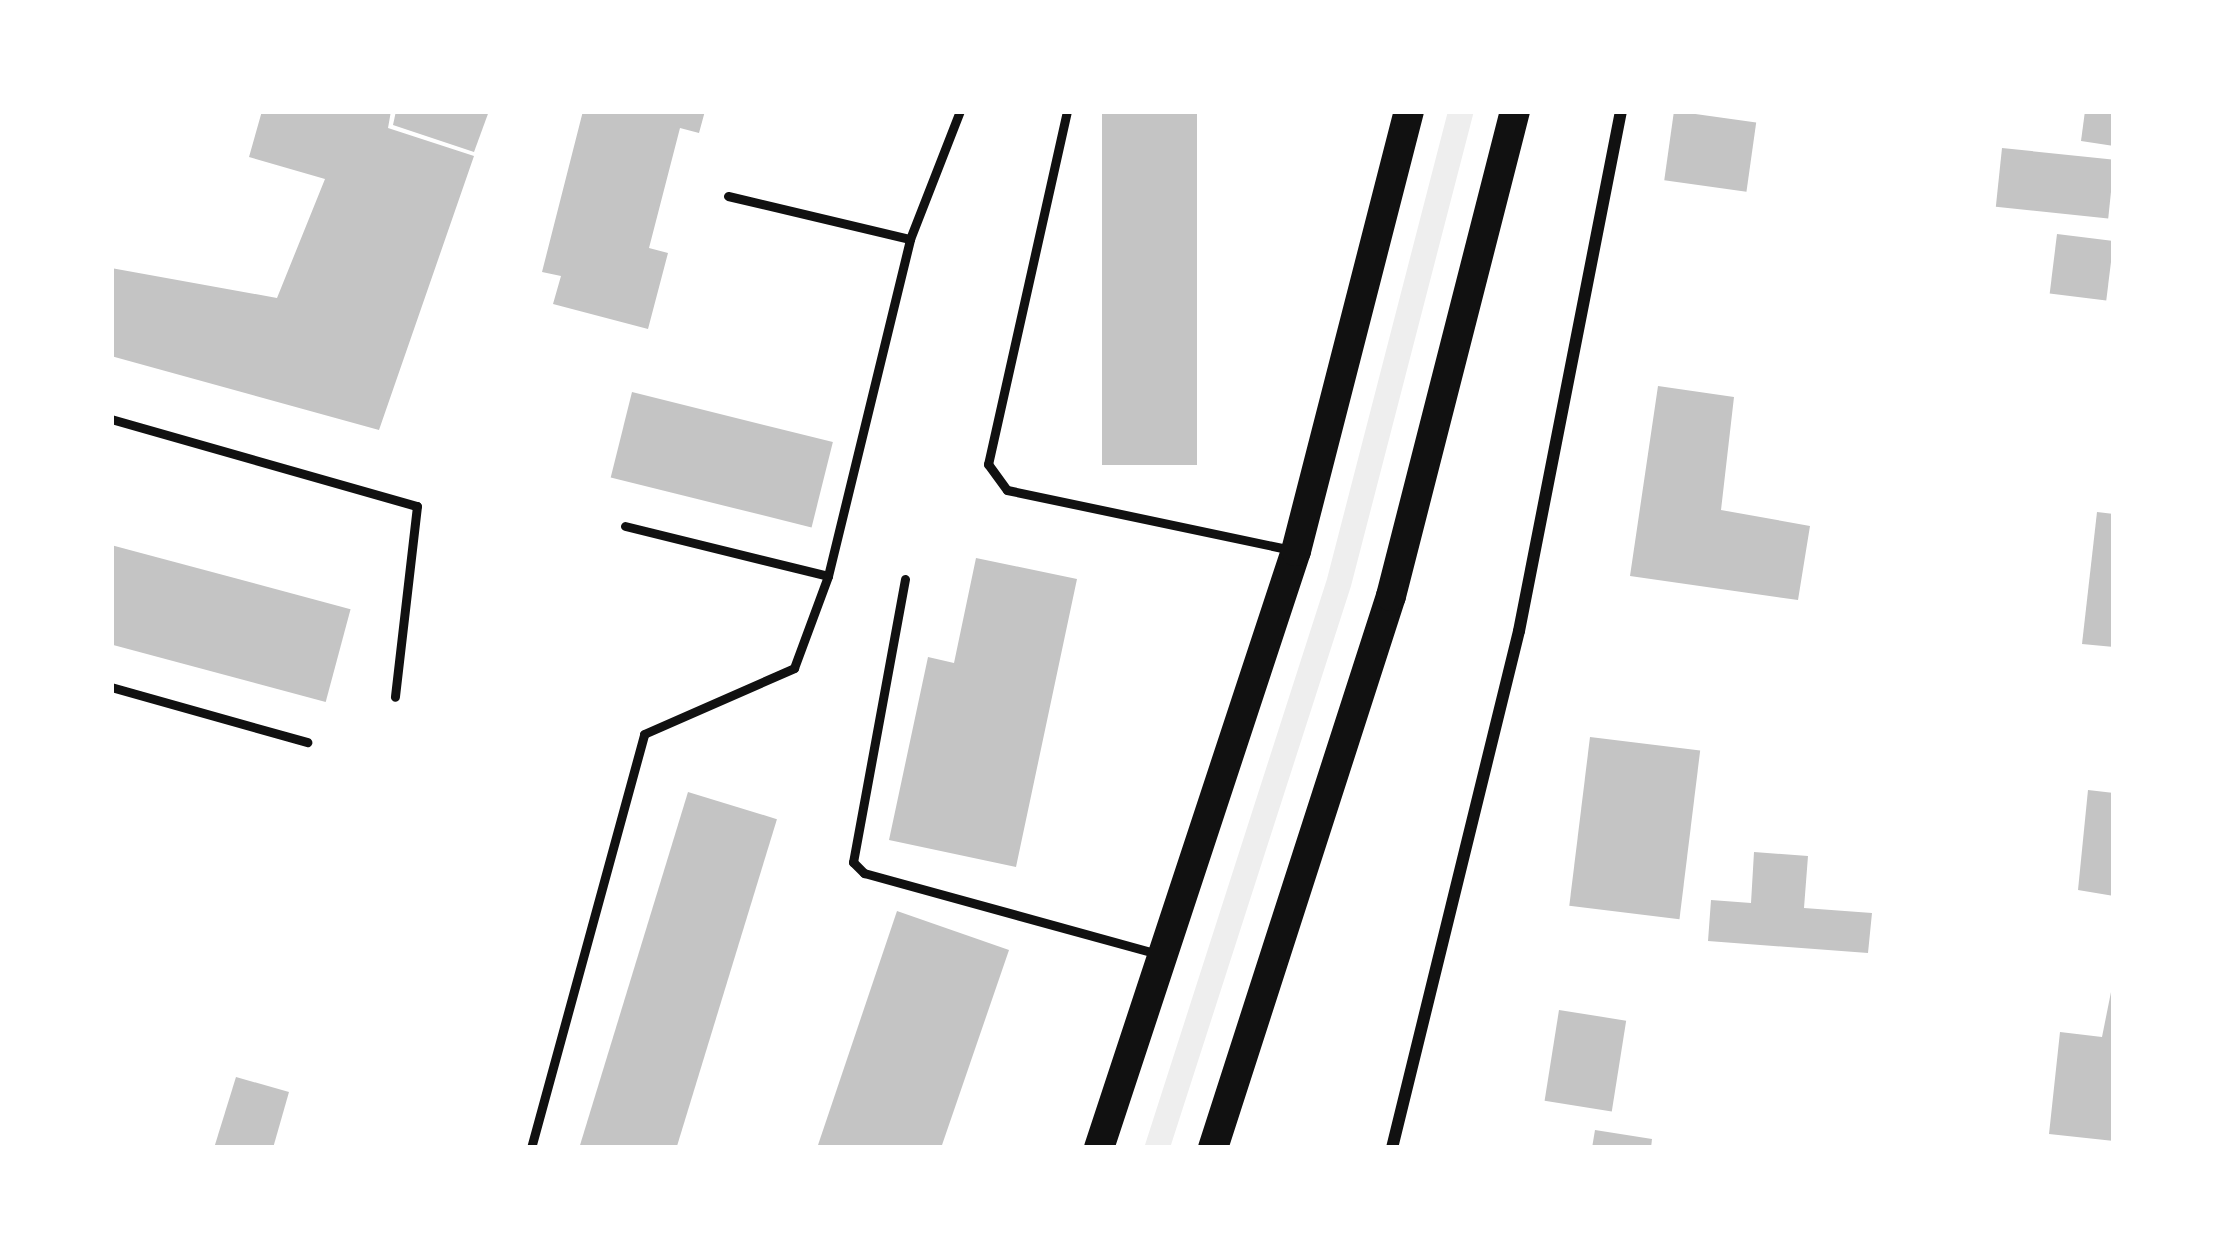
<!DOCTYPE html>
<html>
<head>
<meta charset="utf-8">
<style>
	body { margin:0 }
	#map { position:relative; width:2225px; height:1259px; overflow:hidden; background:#fff; font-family:Montserrat,sans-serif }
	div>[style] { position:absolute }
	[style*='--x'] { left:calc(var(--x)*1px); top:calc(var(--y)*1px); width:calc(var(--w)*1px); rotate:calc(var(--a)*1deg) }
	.green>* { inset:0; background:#eee }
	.building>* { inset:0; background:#c4c4c4; transform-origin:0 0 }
	.service>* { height:9px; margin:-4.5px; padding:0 4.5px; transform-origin:4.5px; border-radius:4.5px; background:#111 }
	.minor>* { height:12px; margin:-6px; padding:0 6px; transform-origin:6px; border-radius:6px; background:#111 }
	.primary>* { height:30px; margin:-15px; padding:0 15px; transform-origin:15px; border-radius:15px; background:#111 }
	span { translate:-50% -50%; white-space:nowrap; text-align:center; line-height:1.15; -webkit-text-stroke:9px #fff; paint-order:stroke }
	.frame { position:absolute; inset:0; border:114px solid #fff; pointer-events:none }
</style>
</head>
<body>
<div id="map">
	<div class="green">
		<div style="clip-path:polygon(1448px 111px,1474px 111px,1351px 586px,1170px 1148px,1144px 1148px,1327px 579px)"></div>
	</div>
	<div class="building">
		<div style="clip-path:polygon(262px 111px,391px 111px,388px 128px,474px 156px,379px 430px,111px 356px,111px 268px,277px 298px,325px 179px,249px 157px)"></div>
		<div style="clip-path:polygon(396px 111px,489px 111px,474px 152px,393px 125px)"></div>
		<div style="clip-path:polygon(583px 111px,705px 111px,699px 133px,680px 128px,649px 248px,668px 253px,648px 329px,553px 304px,561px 276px,542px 272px)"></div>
		<div style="left:1102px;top:111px;width:95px;height:354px"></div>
		<div style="left:1674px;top:111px;width:83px;height:70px;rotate:8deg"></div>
		<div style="clip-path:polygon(2085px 111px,2114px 111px,2114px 146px,2081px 141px)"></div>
		<div style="left:2002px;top:148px;width:113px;height:59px;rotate:6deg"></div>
		<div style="left:2057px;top:234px;width:57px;height:60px;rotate:7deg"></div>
		<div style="clip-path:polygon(1658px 386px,1734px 397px,1721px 510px,1810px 526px,1798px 600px,1630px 576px)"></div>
		<div style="left:632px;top:392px;width:207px;height:88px;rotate:14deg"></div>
		<div style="clip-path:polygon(2097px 512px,2114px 514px,2114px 647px,2082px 644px)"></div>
		<div style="left:111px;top:545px;width:248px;height:96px;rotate:15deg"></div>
		<div style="clip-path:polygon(976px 558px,1077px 579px,1016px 867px,889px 840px,928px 657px,954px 663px)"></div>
		<div style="left:1590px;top:737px;width:111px;height:170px;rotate:7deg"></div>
		<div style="clip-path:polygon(2088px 790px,2114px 793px,2114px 896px,2078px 890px)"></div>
		<div style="left:688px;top:792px;width:93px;height:371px;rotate:17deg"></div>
		<div style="clip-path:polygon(1754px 852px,1808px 856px,1804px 908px,1872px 913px,1868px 953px,1708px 941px,1711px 900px,1751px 903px)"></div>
		<div style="clip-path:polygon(897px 911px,1009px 950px,941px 1148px,817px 1148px)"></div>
		<div style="clip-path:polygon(2114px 977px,2114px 1141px,2049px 1134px,2060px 1032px,2102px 1037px)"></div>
		<div style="left:1559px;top:1010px;width:68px;height:92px;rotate:9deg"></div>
		<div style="clip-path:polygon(236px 1077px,289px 1092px,273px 1148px,214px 1148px)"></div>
		<div style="clip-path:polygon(1595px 1130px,1652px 1139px,1651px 1148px,1592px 1148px)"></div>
	</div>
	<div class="service">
		<div style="--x:1067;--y:111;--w:362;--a:102.6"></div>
		<div style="--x:988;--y:464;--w:32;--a:54"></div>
		<div style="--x:1007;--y:490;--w:291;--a:11.9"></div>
		<div style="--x:728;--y:196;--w:187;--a:13.3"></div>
		<div style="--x:111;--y:419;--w:318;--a:15.9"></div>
		<div style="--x:417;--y:506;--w:192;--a:96.6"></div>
		<div style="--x:625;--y:526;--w:209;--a:13.8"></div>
		<div style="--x:905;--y:579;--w:288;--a:100.4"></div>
		<div style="--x:853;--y:862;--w:16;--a:45"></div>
		<div style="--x:864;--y:873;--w:306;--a:15.4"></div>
		<div style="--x:111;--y:687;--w:204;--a:15.7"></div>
		<div style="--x:531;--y:1148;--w:429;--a:-74.7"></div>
		<div style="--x:644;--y:734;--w:164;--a:-23.7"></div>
		<div style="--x:794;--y:668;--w:98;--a:-69.7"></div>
		<div style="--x:828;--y:576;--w:347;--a:-76.3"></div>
		<div style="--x:910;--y:239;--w:137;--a:-68.7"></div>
	</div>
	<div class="minor">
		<div style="--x:1392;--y:1148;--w:532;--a:-76.2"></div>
		<div style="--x:1519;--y:631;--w:530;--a:-78.9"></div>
	</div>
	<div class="primary">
		<div style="--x:1099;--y:1148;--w:629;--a:-71.74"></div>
		<div style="--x:1296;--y:551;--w:454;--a:-75.6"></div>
		<div style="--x:1213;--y:1148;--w:580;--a:-72.13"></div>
		<div style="--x:1391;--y:596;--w:501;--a:-75.66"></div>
	</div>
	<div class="frame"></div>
</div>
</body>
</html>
